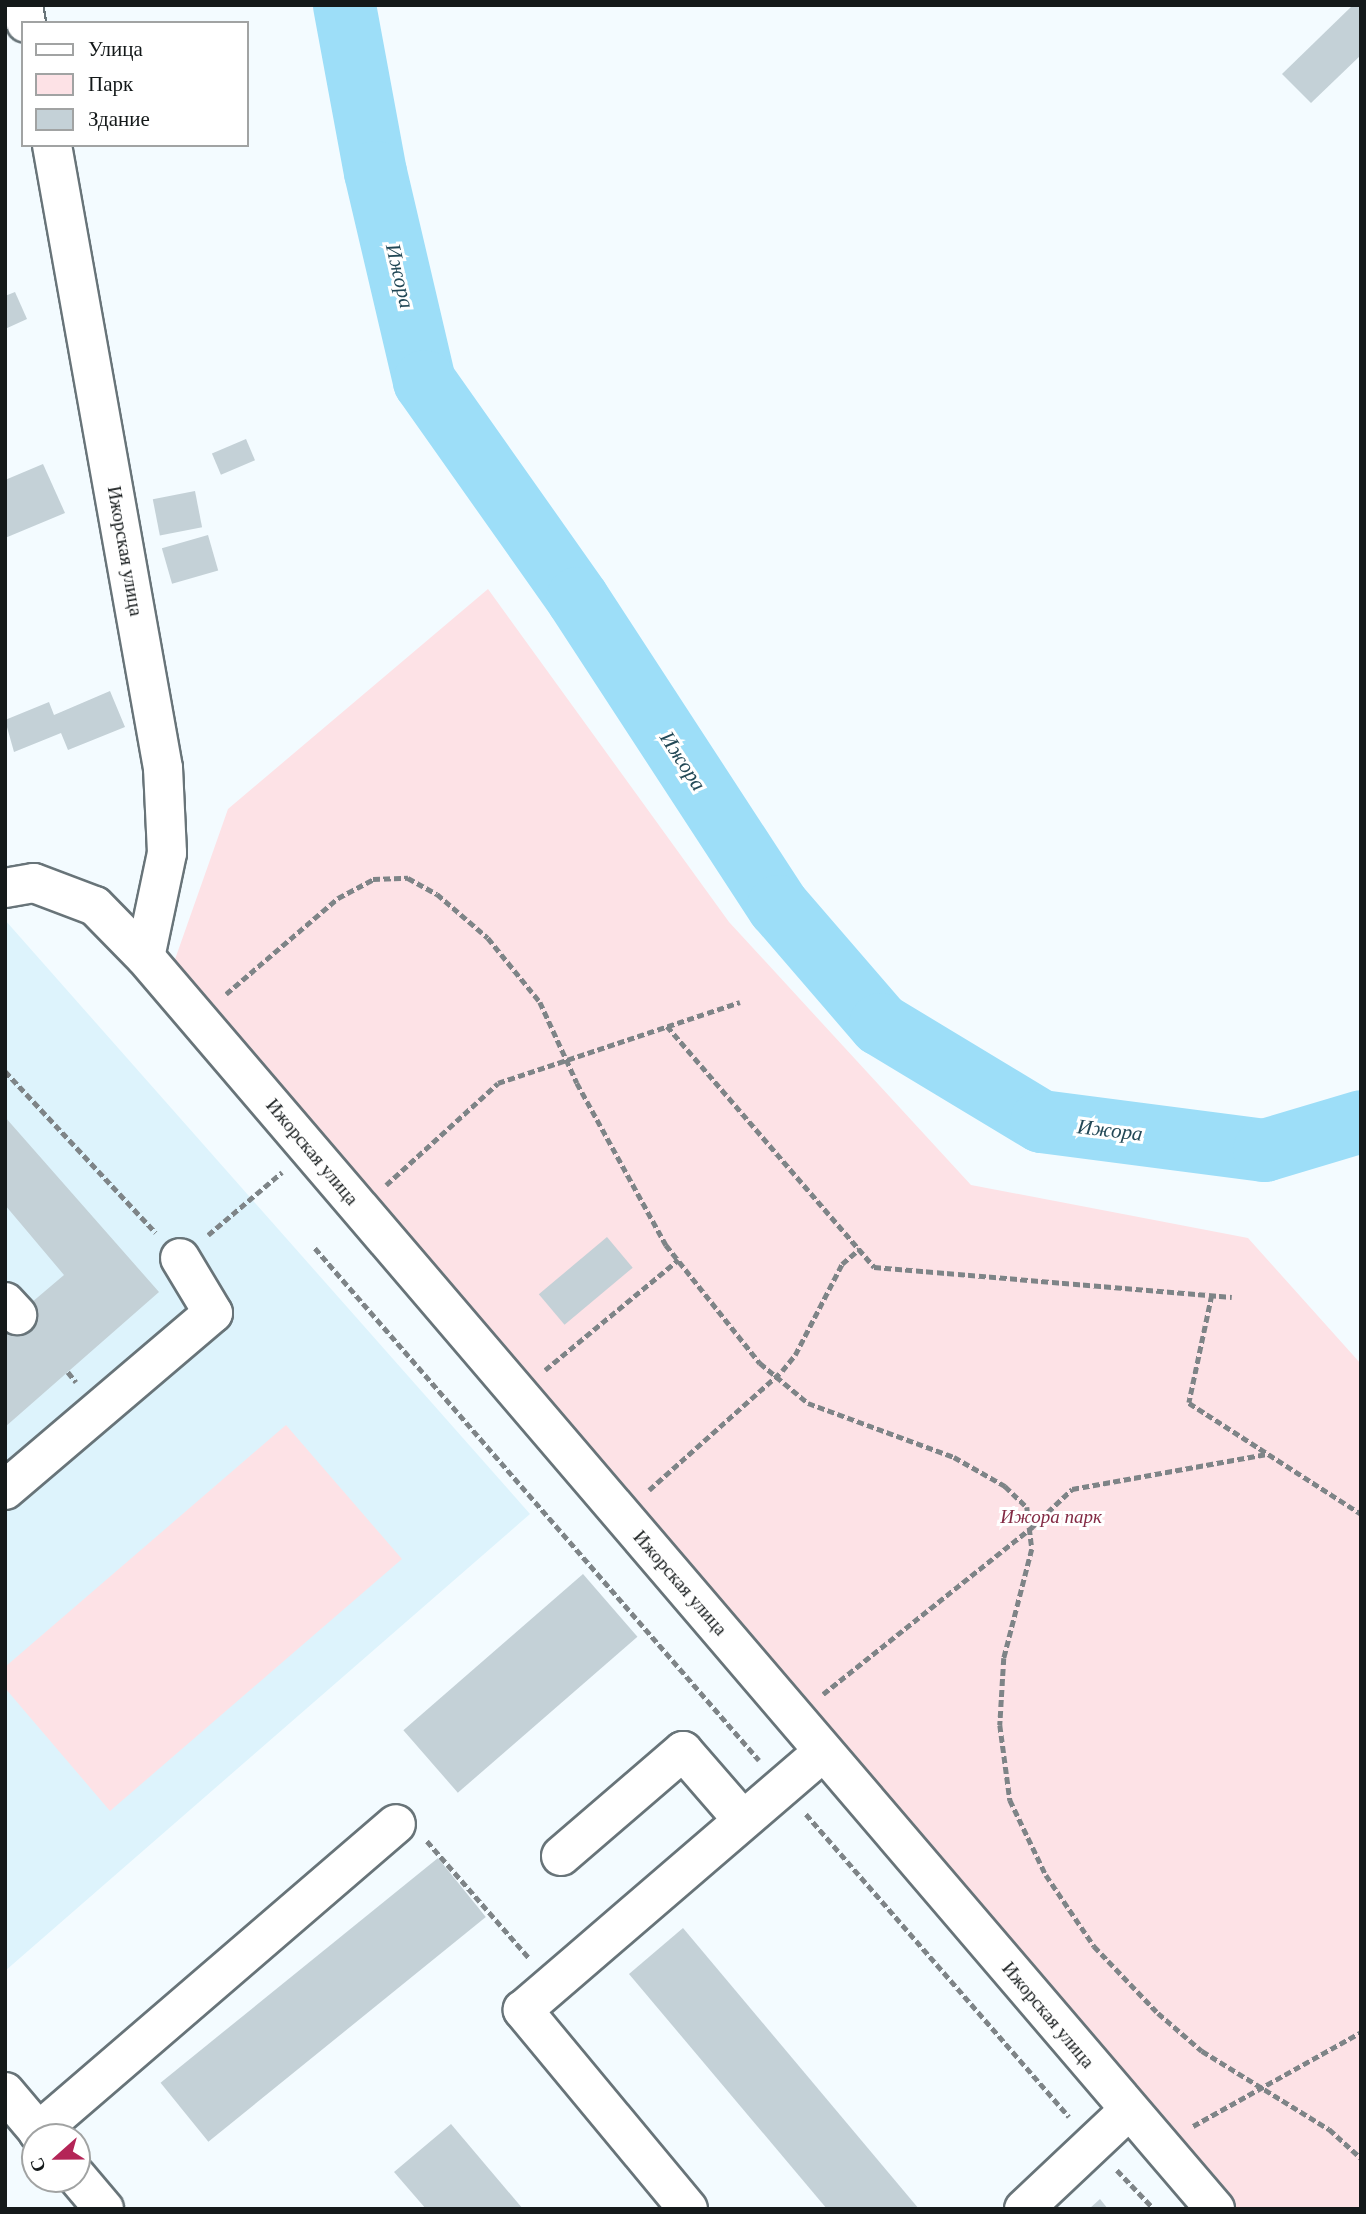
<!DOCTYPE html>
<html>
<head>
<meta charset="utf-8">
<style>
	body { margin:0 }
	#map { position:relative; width:1366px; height:2214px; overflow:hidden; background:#f3fbff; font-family:"Times New Roman",serif }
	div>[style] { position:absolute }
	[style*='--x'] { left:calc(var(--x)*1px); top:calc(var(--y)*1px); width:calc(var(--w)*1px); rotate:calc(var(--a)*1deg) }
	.built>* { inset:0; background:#ddf3fc }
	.green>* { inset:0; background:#fde2e6 }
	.river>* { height:63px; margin:-31.5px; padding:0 31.5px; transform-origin:31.5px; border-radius:31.5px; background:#9ddef8 }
	.building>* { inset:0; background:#c4d1d7; transform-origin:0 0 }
	.path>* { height:4.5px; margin-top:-2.25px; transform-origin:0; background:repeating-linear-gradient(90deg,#7e8487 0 7px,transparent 0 10.5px) }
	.roads { filter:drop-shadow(2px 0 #687479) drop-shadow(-2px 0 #687479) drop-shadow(0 2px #687479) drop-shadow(0 -2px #687479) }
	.minor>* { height:38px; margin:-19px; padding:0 19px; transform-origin:19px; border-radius:19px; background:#fff }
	span { translate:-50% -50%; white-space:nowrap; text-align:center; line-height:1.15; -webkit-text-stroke:6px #fff; paint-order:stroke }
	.street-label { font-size:19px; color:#14191a }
	.park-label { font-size:19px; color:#832a44; font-style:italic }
	.water-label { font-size:21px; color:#224856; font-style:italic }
	.frame { position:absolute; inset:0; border:7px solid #14191a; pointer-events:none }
	.legend { position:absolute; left:21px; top:21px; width:228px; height:126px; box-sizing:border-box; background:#fff; border:2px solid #a1a3a3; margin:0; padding:9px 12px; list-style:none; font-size:21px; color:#14191a }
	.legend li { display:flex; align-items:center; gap:14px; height:35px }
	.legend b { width:35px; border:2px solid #a1a3a3 }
	.north { position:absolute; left:21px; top:2123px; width:70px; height:70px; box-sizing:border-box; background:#fff; border:2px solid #a1a3a3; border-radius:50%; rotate:249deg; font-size:19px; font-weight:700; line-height:28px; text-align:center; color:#14191a }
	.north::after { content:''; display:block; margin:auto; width:24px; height:32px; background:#b42557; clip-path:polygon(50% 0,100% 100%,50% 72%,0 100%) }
</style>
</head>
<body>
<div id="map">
	<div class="built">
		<div style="clip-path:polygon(5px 920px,530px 1514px,5px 1971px)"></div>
	</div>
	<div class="green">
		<div style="clip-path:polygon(488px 589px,729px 922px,971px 1185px,1248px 1238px,1361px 1364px,1361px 2209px,1238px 2209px,1215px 2187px,173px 965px,228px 809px)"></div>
		<div style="clip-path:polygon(286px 1425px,402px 1559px,110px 1811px,5px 1688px,5px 1667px)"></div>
	</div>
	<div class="river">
		<div style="--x:344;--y:5;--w:170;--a:79.5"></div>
		<div style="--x:375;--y:172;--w:215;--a:76.8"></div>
		<div style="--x:424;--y:381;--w:266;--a:54.8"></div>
		<div style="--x:577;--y:598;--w:368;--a:56.9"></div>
		<div style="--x:778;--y:906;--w:156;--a:49.2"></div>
		<div style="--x:880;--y:1024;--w:188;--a:31.1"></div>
		<div style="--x:1041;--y:1121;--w:225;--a:7.4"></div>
		<div style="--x:1264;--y:1150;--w:101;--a:-16.6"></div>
	</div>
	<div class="building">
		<div style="clip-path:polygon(1353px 5px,1361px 5px,1361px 55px,1311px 103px,1282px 74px)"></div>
		<div style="clip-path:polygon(15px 292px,27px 319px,5px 329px,5px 296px)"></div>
		<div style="left:246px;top:439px;width:23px;height:37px;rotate:67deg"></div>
		<div style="clip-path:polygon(43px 464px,65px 513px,5px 538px,5px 480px)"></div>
		<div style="left:195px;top:491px;width:37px;height:43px;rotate:79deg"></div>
		<div style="left:208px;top:535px;width:37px;height:48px;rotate:74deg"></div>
		<div style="clip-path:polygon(110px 691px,125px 727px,68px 750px,61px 733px,14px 752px,5px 720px,49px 702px,54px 715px)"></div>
		<div style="clip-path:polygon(5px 1117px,159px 1292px,5px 1427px,5px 1325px,64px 1275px,5px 1205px)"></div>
		<div style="left:607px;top:1237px;width:40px;height:89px;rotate:50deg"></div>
		<div style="left:583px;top:1574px;width:83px;height:238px;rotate:49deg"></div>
		<div style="left:438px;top:1858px;width:76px;height:357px;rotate:51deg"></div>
		<div style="clip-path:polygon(683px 1928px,919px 2209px,827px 2209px,629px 1974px)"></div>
		<div style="clip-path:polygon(451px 2124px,523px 2209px,426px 2209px,394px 2172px)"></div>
		<div style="clip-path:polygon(1100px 2199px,1108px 2209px,1089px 2209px)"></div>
	</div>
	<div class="path">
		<div style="--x:226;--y:994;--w:148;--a:-40.6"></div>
		<div style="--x:338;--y:898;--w:40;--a:-28"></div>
		<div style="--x:373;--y:879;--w:35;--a:-2"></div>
		<div style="--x:408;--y:878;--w:33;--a:29"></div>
		<div style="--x:437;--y:894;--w:67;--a:40.8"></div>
		<div style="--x:488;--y:938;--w:82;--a:50.9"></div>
		<div style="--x:540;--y:1002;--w:89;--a:65.4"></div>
		<div style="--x:577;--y:1083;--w:185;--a:61.2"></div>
		<div style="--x:666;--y:1245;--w:151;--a:51.5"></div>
		<div style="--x:760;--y:1363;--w:62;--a:39.8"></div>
		<div style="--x:808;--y:1403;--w:156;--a:20.3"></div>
		<div style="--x:954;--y:1457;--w:59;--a:29.6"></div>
		<div style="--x:1005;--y:1486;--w:30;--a:44"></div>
		<div style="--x:1027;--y:1507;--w:42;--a:83.2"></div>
		<div style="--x:1032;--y:1549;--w:113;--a:104.4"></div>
		<div style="--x:1004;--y:1658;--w:67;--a:93.4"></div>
		<div style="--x:1000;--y:1725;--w:76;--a:82.4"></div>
		<div style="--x:1010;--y:1800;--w:83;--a:64.4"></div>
		<div style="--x:1046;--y:1875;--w:86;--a:55.9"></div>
		<div style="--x:1094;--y:1946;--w:93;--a:46.3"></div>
		<div style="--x:1158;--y:2013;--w:58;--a:40.8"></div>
		<div style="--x:1202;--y:2051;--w:149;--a:31.6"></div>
		<div style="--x:1329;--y:2129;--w:43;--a:42.2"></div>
		<div style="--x:667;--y:1026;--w:318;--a:49.3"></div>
		<div style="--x:874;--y:1267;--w:359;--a:4.8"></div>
		<div style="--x:5;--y:1071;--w:221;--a:47"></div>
		<div style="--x:386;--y:1185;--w:151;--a:-42.3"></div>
		<div style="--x:498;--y:1083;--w:255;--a:-18.5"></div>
		<div style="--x:208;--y:1235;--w:97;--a:-40.4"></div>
		<div style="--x:315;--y:1248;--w:678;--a:49.07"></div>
		<div style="--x:1212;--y:1295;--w:110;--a:102"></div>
		<div style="--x:1189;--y:1403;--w:205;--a:32.8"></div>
		<div style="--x:545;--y:1370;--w:173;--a:-39.6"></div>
		<div style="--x:68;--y:1372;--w:13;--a:51"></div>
		<div style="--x:649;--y:1490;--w:178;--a:-41.8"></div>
		<div style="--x:782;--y:1371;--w:21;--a:-51"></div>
		<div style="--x:795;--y:1355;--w:102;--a:-62.7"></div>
		<div style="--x:842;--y:1264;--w:23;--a:-41"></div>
		<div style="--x:823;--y:1694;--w:268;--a:-38.6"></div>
		<div style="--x:1032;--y:1527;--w:55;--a:-43.5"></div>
		<div style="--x:1072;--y:1489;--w:198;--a:-10.2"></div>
		<div style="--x:806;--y:1814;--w:401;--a:49"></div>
		<div style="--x:427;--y:1841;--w:155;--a:48.9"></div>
		<div style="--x:1193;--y:2126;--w:193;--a:-29.2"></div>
		<div style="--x:1117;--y:2170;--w:54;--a:46.5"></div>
	</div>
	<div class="roads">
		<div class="minor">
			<div style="--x:23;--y:5;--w:18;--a:81"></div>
			<div style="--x:52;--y:145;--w:633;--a:79.9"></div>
			<div style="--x:163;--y:768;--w:85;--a:87.3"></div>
			<div style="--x:167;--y:853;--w:106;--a:101.9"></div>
			<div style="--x:5;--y:888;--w:29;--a:-10"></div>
			<div style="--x:34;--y:883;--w:65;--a:20.7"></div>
			<div style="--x:95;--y:906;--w:71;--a:45.6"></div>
			<div style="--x:145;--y:957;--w:1647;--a:49.48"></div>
			<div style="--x:5;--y:1302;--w:18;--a:47"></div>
			<div style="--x:5;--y:1490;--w:273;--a:-40.4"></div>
			<div style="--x:213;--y:1313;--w:64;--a:-121"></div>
			<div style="--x:561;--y:1856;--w:161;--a:-40.7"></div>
			<div style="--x:683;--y:1751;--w:91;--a:49"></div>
			<div style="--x:5;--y:2092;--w:59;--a:49.8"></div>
			<div style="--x:38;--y:2132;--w:472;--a:-40.7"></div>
			<div style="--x:77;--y:2177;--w:42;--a:49.8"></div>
			<div style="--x:688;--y:2209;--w:259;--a:-129.7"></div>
			<div style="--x:523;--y:2010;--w:396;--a:-40.7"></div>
			<div style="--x:1024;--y:2209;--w:144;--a:-43.3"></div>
		</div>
	</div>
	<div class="street-label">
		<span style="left:125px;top:551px;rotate:80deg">Ижорская улица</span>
		<span style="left:312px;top:1152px;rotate:50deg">Ижорская улица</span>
		<span style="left:680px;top:1583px;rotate:49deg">Ижорская улица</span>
		<span style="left:1048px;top:2015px;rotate:50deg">Ижорская улица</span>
	</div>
	<div class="park-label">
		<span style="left:1051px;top:1517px">Ижора парк</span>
	</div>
	<div class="water-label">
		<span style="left:400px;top:276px;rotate:77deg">Ижора</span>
		<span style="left:683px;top:761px;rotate:57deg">Ижора</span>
		<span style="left:1110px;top:1130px;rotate:7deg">Ижора</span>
	</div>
	<div class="frame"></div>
	<ul class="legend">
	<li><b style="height:9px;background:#fff"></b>Улица</li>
	<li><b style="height:19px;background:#fde2e6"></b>Парк</li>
	<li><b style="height:19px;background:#c4d1d7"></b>Здание</li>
	</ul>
	<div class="north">С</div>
</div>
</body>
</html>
